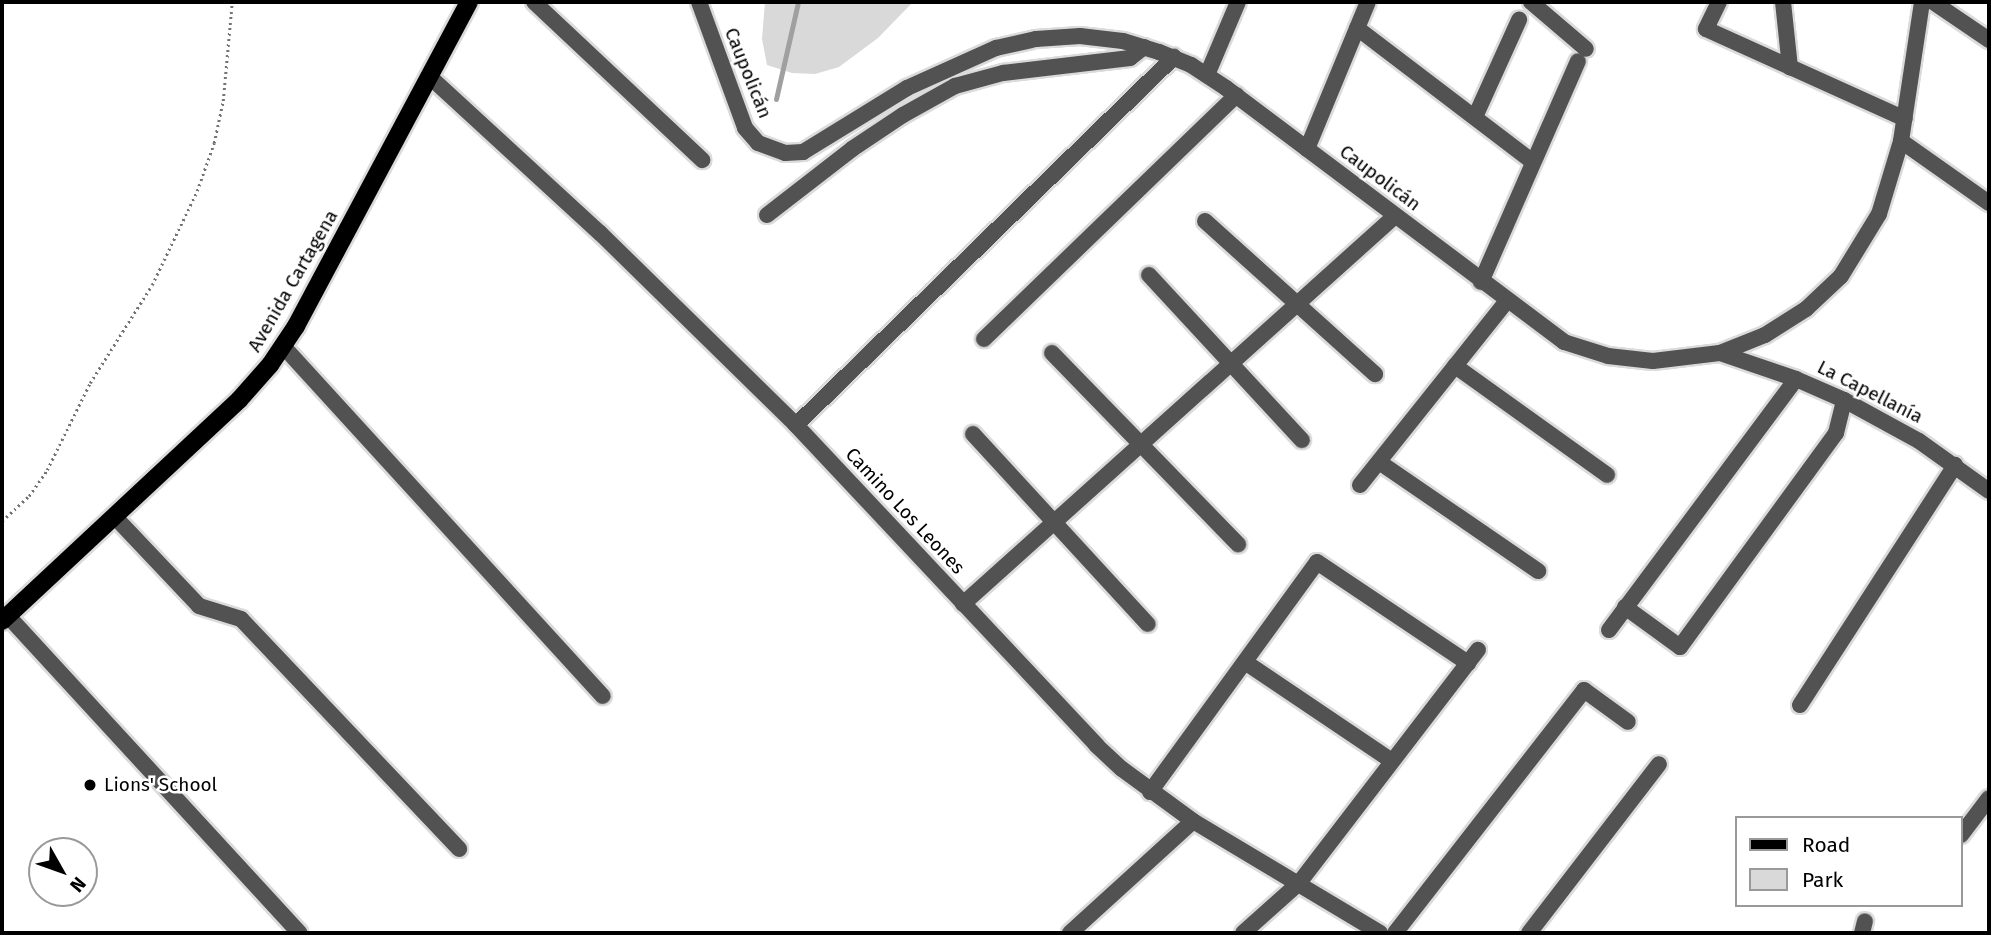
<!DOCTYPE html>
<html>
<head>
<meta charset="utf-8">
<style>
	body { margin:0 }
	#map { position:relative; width:1991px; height:935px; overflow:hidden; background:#fff; font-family:"Fira Sans",sans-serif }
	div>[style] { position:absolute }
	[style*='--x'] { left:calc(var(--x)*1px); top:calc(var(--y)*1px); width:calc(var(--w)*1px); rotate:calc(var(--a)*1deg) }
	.green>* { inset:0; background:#d9d9d9 }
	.stream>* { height:5px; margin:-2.5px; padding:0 2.5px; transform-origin:2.5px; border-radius:2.5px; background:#a0a0a0 }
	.path>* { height:2.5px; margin-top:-1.25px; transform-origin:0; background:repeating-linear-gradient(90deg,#747474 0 2px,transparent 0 5.5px) }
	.roads { filter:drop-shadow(2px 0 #dbdbdb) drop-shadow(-2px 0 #dbdbdb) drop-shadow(0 2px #dbdbdb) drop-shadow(0 -2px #dbdbdb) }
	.minor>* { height:16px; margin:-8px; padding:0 8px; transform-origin:8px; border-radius:8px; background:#525252 }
	.major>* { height:18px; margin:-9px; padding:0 9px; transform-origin:9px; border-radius:9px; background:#000 }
	.dots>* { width:19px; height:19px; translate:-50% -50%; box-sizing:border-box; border:4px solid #fff; border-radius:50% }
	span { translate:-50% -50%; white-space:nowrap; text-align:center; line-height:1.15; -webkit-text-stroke:5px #fff; paint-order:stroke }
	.street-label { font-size:19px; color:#000 }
	.poi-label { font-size:19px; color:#000 }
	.left { translate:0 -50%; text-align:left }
	.frame { position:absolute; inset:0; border:4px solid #000; pointer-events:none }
	.legend { position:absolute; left:1735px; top:816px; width:228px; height:91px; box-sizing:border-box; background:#fff; border:2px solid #999; margin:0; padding:9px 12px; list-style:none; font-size:21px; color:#000 }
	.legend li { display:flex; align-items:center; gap:14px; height:35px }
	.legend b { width:35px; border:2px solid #999 }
	.north { position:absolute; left:28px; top:837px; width:70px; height:70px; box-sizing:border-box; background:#fff; border:2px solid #999; border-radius:50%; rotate:130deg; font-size:19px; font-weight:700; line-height:28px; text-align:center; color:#000 }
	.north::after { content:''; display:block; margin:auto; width:24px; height:32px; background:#000; clip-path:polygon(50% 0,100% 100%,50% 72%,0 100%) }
</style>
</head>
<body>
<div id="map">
	<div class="green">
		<div style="clip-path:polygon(765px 2px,913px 2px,878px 38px,839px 67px,815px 74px,792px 73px,767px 65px,762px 39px)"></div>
	</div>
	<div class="stream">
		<div style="--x:776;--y:99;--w:99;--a:-77.2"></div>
	</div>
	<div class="path">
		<div style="--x:2;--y:521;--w:37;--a:-43"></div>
		<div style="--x:29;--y:496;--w:32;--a:-55"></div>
		<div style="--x:47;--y:470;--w:97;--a:-63.7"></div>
		<div style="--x:90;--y:383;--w:116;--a:-57.7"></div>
		<div style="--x:152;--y:285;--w:104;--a:-64.4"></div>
		<div style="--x:197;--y:191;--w:51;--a:-70.5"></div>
		<div style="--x:214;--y:143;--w:43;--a:-77.9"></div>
		<div style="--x:223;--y:101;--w:99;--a:-84.8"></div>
	</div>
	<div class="roads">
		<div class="minor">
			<div style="--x:534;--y:2;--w:231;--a:43.2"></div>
			<div style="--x:699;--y:2;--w:134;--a:69.9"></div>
			<div style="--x:745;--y:128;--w:20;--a:49"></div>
			<div style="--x:758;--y:143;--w:29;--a:20"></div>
			<div style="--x:785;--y:153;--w:18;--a:-3"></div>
			<div style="--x:803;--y:152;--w:122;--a:-31.6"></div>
			<div style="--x:907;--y:88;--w:98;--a:-24.2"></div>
			<div style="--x:996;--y:48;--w:41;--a:-12.7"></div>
			<div style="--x:1036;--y:39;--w:44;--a:-3.9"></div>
			<div style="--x:1080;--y:36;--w:43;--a:6.6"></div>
			<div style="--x:1123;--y:41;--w:38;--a:17"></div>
			<div style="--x:1159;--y:52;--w:35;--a:22"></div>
			<div style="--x:1191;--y:65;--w:42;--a:33.3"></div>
			<div style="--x:1226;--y:88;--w:423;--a:36.9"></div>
			<div style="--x:1564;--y:342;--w:46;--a:17.7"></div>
			<div style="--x:1608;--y:356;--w:45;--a:6.3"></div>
			<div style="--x:1653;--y:361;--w:67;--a:-6.8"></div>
			<div style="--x:1720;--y:353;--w:48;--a:-21.8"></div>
			<div style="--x:1765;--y:335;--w:49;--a:-32.4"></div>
			<div style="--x:1806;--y:309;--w:48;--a:-43.3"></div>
			<div style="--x:1841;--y:276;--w:73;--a:-58.5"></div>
			<div style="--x:1879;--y:214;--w:76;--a:-73.2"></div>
			<div style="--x:1901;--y:141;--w:141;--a:-81.4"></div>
			<div style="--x:1531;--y:2;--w:72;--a:40.5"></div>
			<div style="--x:1719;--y:2;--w:30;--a:116"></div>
			<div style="--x:1706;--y:29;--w:218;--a:24.3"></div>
			<div style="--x:1783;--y:2;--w:66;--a:83.9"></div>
			<div style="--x:1933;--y:2;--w:68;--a:34.2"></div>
			<div style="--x:1357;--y:28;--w:221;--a:37.3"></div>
			<div style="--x:1207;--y:75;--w:79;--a:-67"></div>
			<div style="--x:429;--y:76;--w:232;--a:42.6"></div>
			<div style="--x:600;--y:233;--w:274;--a:44.4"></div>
			<div style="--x:796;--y:425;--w:439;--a:46.8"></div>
			<div style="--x:1096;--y:745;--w:35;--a:43"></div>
			<div style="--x:1122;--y:769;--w:88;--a:36.2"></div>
			<div style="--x:1193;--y:821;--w:218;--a:30.9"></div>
			<div style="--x:1475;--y:117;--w:107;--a:-65.6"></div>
			<div style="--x:1901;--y:141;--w:108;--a:35.2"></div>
			<div style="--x:1307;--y:149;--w:159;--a:-67.5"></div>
			<div style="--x:767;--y:215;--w:108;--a:-37.8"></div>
			<div style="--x:852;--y:149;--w:61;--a:-33.7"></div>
			<div style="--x:903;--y:115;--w:60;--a:-29.1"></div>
			<div style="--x:955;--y:86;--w:50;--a:-15.2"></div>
			<div style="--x:1003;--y:73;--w:128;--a:-6.7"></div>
			<div style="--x:1130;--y:58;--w:18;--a:-38"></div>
			<div style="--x:1205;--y:221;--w:229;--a:42"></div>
			<div style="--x:1149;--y:275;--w:225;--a:47.2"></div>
			<div style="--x:1481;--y:282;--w:241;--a:-66.3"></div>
			<div style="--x:984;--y:339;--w:351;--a:-44"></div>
			<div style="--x:283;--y:346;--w:474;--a:47.6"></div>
			<div style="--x:1052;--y:353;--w:267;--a:45.8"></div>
			<div style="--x:1720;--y:353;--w:80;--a:18.9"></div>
			<div style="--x:1796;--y:379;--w:52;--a:23.6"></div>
			<div style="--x:1844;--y:400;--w:85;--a:28.7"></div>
			<div style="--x:1919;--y:441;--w:86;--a:35.5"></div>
			<div style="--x:1455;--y:366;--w:187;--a:35.6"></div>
			<div style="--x:796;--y:425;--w:528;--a:-44.23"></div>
			<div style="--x:973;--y:434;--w:258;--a:47.4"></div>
			<div style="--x:1379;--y:462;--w:193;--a:34.4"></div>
			<div style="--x:1360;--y:485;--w:236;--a:-51.4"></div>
			<div style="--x:114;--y:516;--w:124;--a:46.6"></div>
			<div style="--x:199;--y:606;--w:44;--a:17.2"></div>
			<div style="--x:241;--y:619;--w:317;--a:46.5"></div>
			<div style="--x:963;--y:604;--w:581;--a:-41.93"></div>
			<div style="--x:1625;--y:607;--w:68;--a:36"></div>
			<div style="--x:1680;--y:647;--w:265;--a:-53.9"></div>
			<div style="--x:1836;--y:433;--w:34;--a:-76"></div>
			<div style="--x:8;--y:616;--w:431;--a:47.4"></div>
			<div style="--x:1609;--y:630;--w:313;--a:-53.3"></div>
			<div style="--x:1245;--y:662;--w:177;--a:34"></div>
			<div style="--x:1800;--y:705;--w:286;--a:-57.1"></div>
			<div style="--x:1150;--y:792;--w:284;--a:-54"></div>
			<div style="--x:1317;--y:562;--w:182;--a:33.8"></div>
			<div style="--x:1961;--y:835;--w:46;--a:-52.9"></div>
			<div style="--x:1070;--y:933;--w:166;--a:-42.3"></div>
			<div style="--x:1243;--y:933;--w:75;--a:-41.8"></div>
			<div style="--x:1299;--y:883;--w:294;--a:-52.5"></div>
			<div style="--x:1395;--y:933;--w:308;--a:-52.1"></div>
			<div style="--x:1584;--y:690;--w:54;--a:36"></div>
			<div style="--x:1529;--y:933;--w:213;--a:-52.4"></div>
			<div style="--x:1862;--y:933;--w:12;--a:-76"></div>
		</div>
		<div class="major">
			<div style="--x:2;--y:621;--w:324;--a:-43"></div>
			<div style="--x:239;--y:400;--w:47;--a:-48.5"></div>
			<div style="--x:270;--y:365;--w:47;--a:-56.3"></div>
			<div style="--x:296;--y:326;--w:367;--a:-61.9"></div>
		</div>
	</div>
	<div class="dots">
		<div style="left:90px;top:785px;background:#000"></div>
	</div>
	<div class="street-label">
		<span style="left:748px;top:73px;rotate:68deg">Caupolicán</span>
		<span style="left:1380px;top:178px;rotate:37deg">Caupolicán</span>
		<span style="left:293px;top:281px;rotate:-60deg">Avenida Cartagena</span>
		<span style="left:1870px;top:392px;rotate:27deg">La Capellanía</span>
		<span style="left:905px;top:511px;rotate:47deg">Camino Los Leones</span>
	</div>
	<div class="poi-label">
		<span class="left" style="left:104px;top:785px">Lions' School</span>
	</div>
	<div class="frame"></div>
	<ul class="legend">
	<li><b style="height:9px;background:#000"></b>Road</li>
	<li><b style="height:19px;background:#d9d9d9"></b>Park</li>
	</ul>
	<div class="north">N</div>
</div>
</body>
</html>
